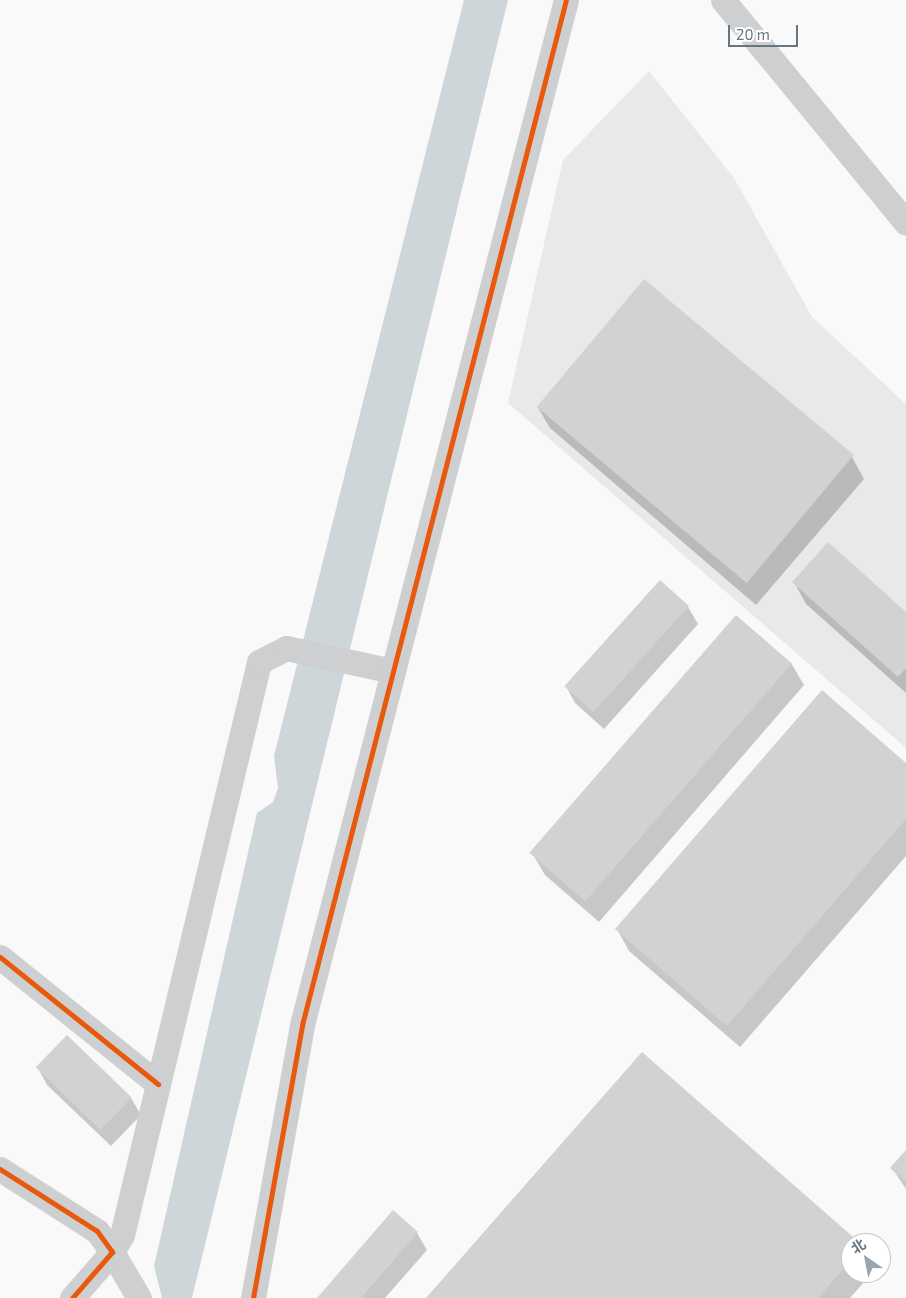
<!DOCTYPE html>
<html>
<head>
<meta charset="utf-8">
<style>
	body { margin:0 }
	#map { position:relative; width:906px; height:1298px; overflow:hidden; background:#f9f9f9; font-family:"Exo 2","Noto Sans SC",sans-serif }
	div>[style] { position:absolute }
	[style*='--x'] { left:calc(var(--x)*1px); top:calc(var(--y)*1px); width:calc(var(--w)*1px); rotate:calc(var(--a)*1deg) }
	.built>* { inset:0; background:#e8e9e9 }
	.water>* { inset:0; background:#ced6d9 }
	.shadow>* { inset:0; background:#0003 }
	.building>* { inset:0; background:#d0d2d3; transform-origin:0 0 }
	.minor>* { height:25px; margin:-12.5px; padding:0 12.5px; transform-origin:12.5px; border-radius:12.5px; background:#cecfd0 }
	.cycleway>* { height:5px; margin:-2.5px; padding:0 2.5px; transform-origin:2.5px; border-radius:2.5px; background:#e8590c }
	span { translate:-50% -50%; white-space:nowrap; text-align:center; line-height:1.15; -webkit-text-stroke:5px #fff; paint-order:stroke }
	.north { position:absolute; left:841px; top:1233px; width:50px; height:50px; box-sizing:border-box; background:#fff; border:1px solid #c1c8cd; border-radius:50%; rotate:327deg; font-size:14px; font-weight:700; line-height:20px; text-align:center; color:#657683 }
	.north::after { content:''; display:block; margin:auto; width:18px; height:22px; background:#99a4ac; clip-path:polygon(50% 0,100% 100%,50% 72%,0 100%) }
	.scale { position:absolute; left:728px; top:25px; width:70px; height:22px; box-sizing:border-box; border:2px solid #657683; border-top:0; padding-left:6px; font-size:15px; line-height:18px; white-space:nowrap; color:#657683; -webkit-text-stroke:4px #fff; paint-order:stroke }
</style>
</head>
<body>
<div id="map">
	<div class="built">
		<div style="clip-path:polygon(649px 71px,734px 178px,812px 317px,906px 404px,906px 748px,508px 403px,563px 160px)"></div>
	</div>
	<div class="water">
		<div style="clip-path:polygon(464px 0,508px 0,192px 1298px,162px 1298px,154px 1266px,257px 813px,273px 802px,278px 788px,274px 756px)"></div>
	</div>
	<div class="shadow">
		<div style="clip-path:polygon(537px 406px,852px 457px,864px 479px,756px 605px,550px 428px)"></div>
		<div style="clip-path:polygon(794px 582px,906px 613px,906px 693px,806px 604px)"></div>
		<div style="clip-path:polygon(688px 607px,698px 624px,604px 729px,575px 703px,566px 686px)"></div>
		<div style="clip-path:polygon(791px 663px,804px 685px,599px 922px,545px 875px,532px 853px)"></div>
		<div style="clip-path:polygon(906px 764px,906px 856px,740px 1047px,629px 951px,617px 929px)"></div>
		<div style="clip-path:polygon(642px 1054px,858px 1243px,851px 1243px,851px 1273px,872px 1273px,850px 1298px,428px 1298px)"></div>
		<div style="clip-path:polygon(38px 1068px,131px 1098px,141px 1115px,111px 1146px,47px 1085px)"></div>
		<div style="clip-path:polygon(906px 1152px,906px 1189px,892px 1168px)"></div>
		<div style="clip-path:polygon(393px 1212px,417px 1233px,427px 1250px,385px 1298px,318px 1298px)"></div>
	</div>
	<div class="building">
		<div style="left:644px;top:279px;width:274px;height:167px;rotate:40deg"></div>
		<div style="clip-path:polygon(828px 542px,906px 612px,906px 668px,898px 677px,792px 582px)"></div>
		<div style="left:660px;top:580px;width:39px;height:143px;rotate:42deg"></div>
		<div style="left:736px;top:615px;width:74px;height:315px;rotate:41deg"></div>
		<div style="clip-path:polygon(822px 690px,906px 763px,906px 819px,727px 1026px,615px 929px)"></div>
		<div style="left:67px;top:1035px;width:90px;height:45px;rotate:44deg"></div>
		<div style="clip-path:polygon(642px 1052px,860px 1243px,851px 1243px,851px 1260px,818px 1298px,426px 1298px)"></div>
		<div style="clip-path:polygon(906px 1150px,906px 1182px,890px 1168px)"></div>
		<div style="clip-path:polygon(393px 1210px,418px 1232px,361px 1298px,317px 1298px)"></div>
	</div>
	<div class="minor">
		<div style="--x:723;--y:0;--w:288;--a:50.6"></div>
		<div style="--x:0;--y:957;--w:203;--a:38.8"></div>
		<div style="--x:0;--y:1169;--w:115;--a:32.6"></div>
		<div style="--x:97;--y:1231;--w:26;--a:54"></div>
		<div style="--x:112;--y:1252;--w:61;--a:131"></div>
		<div style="--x:139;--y:1298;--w:53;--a:-120.4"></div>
		<div style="--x:112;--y:1252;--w:20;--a:-60"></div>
		<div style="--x:122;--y:1235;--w:589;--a:-76.55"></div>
		<div style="--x:259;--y:662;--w:30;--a:-27"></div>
		<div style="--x:286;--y:648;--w:108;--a:12.2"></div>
		<div style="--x:253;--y:1298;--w:281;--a:-79.8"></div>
		<div style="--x:303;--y:1021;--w:1054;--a:-75.56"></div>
	</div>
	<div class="cycleway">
		<div style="--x:0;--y:957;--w:203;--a:38.8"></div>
		<div style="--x:0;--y:1169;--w:115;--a:32.6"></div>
		<div style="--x:97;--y:1231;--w:26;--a:54"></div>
		<div style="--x:112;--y:1252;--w:61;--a:131"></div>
		<div style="--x:253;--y:1298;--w:281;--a:-79.8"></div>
		<div style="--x:303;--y:1021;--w:1054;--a:-75.56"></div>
	</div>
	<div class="north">北</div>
	<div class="scale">20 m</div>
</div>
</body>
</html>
